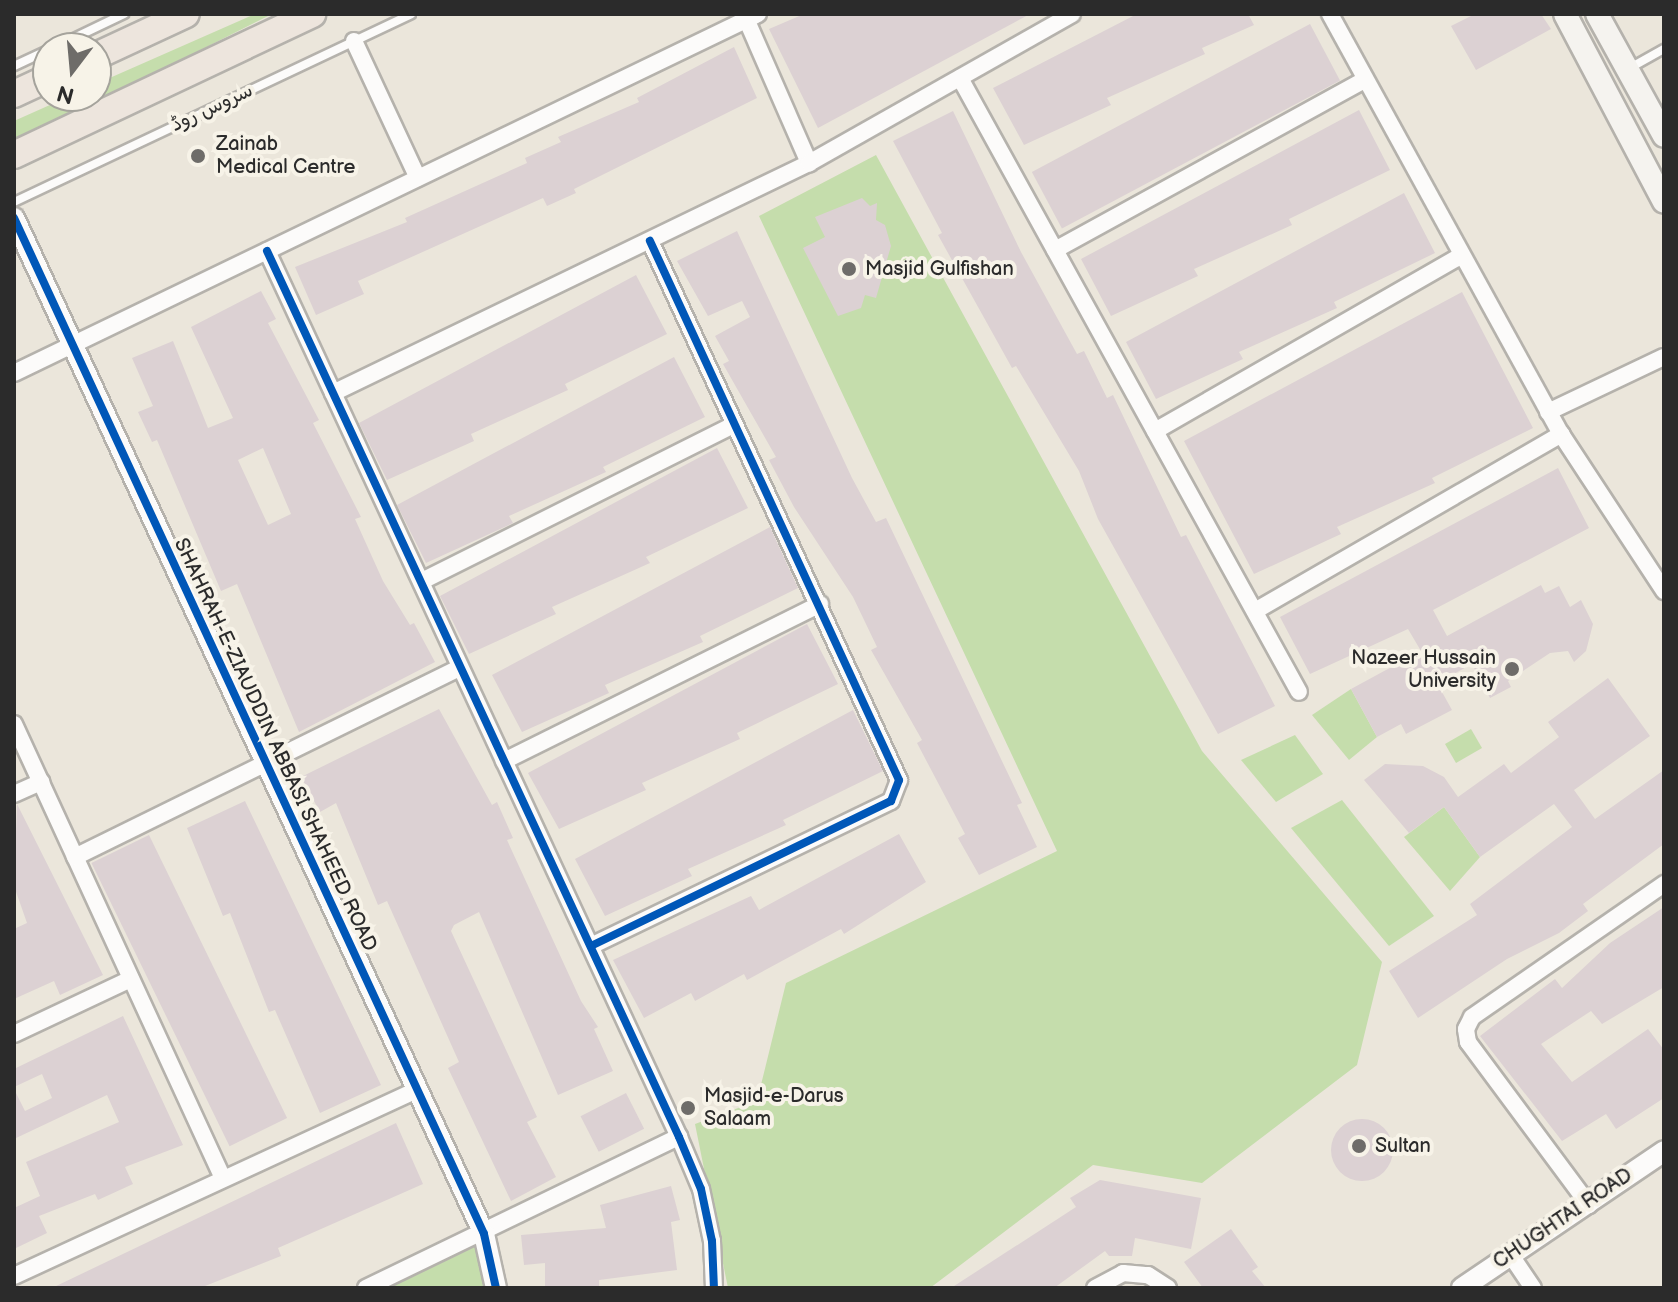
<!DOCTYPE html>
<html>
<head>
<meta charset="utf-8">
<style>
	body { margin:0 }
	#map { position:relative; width:1678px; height:1302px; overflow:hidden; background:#ebe6db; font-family:"Balsamiq Sans","Playpen Sans Arabic",sans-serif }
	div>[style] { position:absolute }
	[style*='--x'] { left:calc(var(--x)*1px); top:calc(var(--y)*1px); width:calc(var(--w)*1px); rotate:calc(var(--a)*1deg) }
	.green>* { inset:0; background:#c5ddac; transform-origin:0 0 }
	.building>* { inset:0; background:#dcd1d3; transform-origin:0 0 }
	.round { border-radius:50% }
	.roads { filter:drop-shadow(2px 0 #b5b2ac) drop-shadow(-2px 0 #b5b2ac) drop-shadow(0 2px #b5b2ac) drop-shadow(0 -2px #b5b2ac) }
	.service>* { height:8px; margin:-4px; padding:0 4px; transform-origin:4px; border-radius:4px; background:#fcfbfa }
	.minor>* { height:16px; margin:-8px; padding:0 8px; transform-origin:8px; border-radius:8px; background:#fcfbfa }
	.tertiary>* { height:20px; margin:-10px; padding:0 10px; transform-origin:10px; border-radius:10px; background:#fcfbfa }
	.secondary>* { height:22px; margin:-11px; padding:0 11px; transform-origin:11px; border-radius:11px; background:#f5f3ef }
	.trunk>* { height:26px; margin:-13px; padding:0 13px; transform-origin:13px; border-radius:13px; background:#ede5dd }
	.cycleway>* { height:8px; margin:-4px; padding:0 4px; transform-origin:4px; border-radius:4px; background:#0057b8 }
	.dots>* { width:22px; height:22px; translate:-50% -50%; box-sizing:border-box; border:4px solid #f7f3e8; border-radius:50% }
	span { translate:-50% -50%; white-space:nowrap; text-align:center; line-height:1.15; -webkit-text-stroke:8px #f7f3e8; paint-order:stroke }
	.street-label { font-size:20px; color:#2b2b2b }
	.poi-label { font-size:20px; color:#2b2b2b }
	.left { translate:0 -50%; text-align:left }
	.right { translate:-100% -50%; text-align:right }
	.frame { position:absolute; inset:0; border:16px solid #2b2b2b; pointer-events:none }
	.north { position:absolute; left:32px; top:32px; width:80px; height:80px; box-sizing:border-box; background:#f7f3e8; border:2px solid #a5a39c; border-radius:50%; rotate:196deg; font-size:22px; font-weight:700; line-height:32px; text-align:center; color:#2b2b2b }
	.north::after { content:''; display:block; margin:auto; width:28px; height:36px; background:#6e6c69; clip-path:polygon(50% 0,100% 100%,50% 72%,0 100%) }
</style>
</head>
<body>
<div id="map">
	<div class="green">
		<div style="clip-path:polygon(255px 14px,272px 14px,14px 144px,14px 121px,70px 96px,96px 96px,96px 84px)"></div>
		<div style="clip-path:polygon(876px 155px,1202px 751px,1382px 962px,1357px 1065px,1202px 1183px,1093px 1165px,930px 1288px,728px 1288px,695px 1124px,757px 1101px,786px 983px,1057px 851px,759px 216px)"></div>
		<div style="clip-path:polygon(1351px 689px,1377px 737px,1349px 760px,1312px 715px)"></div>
		<div style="left:1471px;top:729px;width:22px;height:30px;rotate:60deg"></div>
		<div style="clip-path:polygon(1295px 735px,1323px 774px,1276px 802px,1241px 760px)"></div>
		<div style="clip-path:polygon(1342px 800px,1434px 916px,1389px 946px,1291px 828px)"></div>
		<div style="clip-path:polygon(1444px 807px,1480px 857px,1450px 891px,1404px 837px)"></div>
		<div style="clip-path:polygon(484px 1234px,496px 1288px,366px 1288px)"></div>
	</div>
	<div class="building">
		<div style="clip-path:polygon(804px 14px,1030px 14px,818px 128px,769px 29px)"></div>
		<div style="clip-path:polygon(1137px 14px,1248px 14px,1254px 25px,1202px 48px,1205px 54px,1107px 98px,1111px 105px,1024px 145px,993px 88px)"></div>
		<div style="clip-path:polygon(1475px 14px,1541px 14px,1551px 29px,1476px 70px,1451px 26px)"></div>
		<div style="left:1310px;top:24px;width:64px;height:315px;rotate:62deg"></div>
		<div style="clip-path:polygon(734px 47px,757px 98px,574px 189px,576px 193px,547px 206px,543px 198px,358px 281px,364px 294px,316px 315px,295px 267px,407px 222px,405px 218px,527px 163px,525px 158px,561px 142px,558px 137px,639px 102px,637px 98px)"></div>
		<div style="clip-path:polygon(1359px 110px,1390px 170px,1289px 219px,1292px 225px,1194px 269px,1198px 276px,1111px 316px,1081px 259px)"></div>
		<div style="clip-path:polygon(953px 111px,1021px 252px,1077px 354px,1084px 351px,1107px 398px,1113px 395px,1181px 537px,1186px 535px,1275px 706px,1218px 734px,1098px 519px,1079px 471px,1016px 366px,1012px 368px,938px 235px,942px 233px,893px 141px)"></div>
		<div style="clip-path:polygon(1404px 193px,1435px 253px,1334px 302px,1337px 308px,1239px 352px,1243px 359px,1156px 399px,1126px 342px)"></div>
		<div style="clip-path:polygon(862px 198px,870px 206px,877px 203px,876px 220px,885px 225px,891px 246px,876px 298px,865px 295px,861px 308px,838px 316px,803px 248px,825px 237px,815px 217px)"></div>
		<div style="clip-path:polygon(737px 231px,852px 478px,876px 522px,886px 518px,1022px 803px,1017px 805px,1037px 847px,979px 875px,958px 838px,965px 834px,917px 743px,922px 740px,871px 650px,877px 647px,853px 597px,794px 507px,769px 460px,776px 457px,723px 364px,729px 361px,715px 336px,750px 317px,742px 301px,708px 316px,677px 261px)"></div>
		<div style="clip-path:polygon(636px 275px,667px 334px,565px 384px,568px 390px,471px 434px,474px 441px,387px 480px,359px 423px)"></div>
		<div style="clip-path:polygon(evenodd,261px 291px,276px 319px,268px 323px,319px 420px,313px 423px,361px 517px,355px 519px,383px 581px,410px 625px,414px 623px,435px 662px,299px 732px,237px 584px,221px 591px,157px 440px,152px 442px,138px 412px,153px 406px,132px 358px,173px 341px,208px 428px,233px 418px,191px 327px,261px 291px,263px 448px,291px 514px,268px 525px,238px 460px,263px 448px)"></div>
		<div style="clip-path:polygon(1462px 292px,1533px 428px,1432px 478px,1435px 483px,1337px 527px,1341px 534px,1254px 574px,1184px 441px)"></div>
		<div style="clip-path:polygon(674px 357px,705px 417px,603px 467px,606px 472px,509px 516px,513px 523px,426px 563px,397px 505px)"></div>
		<div style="clip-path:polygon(717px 448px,748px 508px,646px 557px,650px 563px,552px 607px,556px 614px,469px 654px,440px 596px)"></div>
		<div style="clip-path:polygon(1558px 468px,1589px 528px,1433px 610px,1447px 636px,1541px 585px,1545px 593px,1559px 586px,1570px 607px,1581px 600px,1593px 624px,1586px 651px,1574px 662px,1568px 651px,1550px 653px,1508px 681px,1511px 687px,1490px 698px,1472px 664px,1437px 683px,1452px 710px,1406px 734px,1401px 724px,1377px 737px,1351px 689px,1421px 651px,1408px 629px,1310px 674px,1280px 617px)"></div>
		<div style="clip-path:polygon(770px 527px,798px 588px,700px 636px,703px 642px,605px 685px,609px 693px,522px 732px,492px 675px)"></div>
		<div style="clip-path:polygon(807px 624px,838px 684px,737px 733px,740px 739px,642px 783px,646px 790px,559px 829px,528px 773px)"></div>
		<div style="clip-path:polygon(1608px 678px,1650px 736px,1574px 790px,1595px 819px,1664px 770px,1664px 844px,1583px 904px,1588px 911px,1559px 933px,1507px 959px,1418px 1018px,1389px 971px,1477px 915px,1470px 904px,1572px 827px,1554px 804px,1480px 857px,1444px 807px,1409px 833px,1364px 780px,1385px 764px,1423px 766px,1444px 777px,1458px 797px,1504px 764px,1511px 773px,1559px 737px,1548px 722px)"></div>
		<div style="clip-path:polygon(439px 709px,492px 805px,497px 802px,513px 838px,507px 840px,581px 1001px,598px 1027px,594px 1029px,613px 1071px,558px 1095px,479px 912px,454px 925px,451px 931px,537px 1117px,527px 1122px,556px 1177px,511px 1201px,448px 1068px,459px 1062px,387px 901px,378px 905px,336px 803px,320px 812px,301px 777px)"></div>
		<div style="clip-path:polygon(853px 710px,883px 771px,783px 820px,786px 825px,688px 869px,692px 876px,605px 916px,575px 859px)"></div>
		<div style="clip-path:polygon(245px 801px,381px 1085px,320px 1113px,275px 1010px,269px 1012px,230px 913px,223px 916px,187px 828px)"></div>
		<div style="clip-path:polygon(17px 804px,103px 975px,60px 995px,54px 981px,14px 999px,14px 929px,27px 923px,14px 886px)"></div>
		<div style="clip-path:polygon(899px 834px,926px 882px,844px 934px,841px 929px,747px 980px,744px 974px,695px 1001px,691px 993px,644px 1018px,613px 960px,751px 896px,759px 910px)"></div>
		<div style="left:149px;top:835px;width:315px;height:64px;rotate:64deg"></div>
		<div style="clip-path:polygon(1664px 907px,1664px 987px,1602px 1024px,1591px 1011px,1541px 1044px,1572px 1082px,1648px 1029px,1664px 1050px,1664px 1098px,1616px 1129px,1606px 1114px,1562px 1141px,1480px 1036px,1555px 979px,1562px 988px,1610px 943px)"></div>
		<div style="clip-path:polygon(123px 1016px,183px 1145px,125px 1167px,133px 1184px,98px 1200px,95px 1194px,39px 1216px,47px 1233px,14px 1249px,14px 1208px,40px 1196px,26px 1162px,119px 1122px,107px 1095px,14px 1139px,14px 1089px,25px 1111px,52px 1098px,42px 1074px,14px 1087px,14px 1069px)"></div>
		<div style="left:626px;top:1093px;width:40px;height:51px;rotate:63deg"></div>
		<div class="round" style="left:1331px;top:1119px;width:62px;height:62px"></div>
		<div style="clip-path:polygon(396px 1123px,423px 1184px,278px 1248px,281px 1256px,200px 1288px,52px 1288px)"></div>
		<div style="clip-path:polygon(1100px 1180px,1201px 1198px,1191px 1249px,1135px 1238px,1132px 1256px,1109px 1256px,1105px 1251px,1054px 1288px,951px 1288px,1076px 1207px,1070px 1198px)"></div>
		<div style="clip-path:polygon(671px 1186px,680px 1220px,671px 1222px,677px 1270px,599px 1280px,599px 1288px,545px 1288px,545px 1263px,524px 1265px,521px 1235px,606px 1228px,600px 1205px)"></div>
		<div style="clip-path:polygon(1231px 1229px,1258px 1267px,1252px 1271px,1266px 1288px,1203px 1288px,1184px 1262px)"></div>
	</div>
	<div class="roads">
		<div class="service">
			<div style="--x:53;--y:48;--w:79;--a:-25.6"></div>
			<div style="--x:14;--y:66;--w:38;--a:-25"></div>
			<div style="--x:1628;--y:69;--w:41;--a:-29.1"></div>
			<div style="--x:14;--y:202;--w:439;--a:-25.3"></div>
		</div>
		<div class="minor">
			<div style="--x:744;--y:14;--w:163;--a:66.4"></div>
			<div style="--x:1330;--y:14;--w:479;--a:61.2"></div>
			<div style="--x:1561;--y:434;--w:188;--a:56.7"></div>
			<div style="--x:354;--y:41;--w:151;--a:65"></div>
			<div style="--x:960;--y:78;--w:701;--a:61.1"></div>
			<div style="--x:1055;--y:250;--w:353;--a:-28.8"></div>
			<div style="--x:267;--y:251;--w:977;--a:65.06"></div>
			<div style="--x:679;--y:1137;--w:56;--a:67.1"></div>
			<div style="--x:701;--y:1189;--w:53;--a:78.1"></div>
			<div style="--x:712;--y:1241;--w:47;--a:87.6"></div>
			<div style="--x:14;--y:373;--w:826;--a:-25.76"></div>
			<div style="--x:333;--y:393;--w:529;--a:-25.79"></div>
			<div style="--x:809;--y:163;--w:302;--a:-29.5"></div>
			<div style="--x:1548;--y:412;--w:128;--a:-25.4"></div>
			<div style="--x:1155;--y:431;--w:352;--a:-29.8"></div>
			<div style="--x:422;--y:581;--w:348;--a:-26.6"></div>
			<div style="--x:1255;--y:611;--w:354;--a:-30"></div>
			<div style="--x:14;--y:724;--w:500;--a:65.3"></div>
			<div style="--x:504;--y:761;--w:353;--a:-26.4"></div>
			<div style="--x:14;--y:794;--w:30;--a:-24"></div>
			<div style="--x:75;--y:857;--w:428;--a:-26.2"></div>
			<div style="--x:593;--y:945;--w:331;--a:-25.8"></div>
			<div style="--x:891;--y:801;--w:22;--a:-69"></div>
			<div style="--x:899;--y:780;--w:594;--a:-114.8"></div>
			<div style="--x:14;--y:1034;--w:129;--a:-25.2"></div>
			<div style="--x:1589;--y:1205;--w:203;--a:-126.6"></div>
			<div style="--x:1468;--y:1042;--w:13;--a:-99"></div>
			<div style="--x:1466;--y:1029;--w:13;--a:-63"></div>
			<div style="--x:1472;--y:1017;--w:234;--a:-34.7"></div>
			<div style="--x:1510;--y:1254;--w:41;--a:55.9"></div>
			<div style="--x:14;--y:1276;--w:443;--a:-24.8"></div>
			<div style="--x:366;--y:1288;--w:348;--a:-25.8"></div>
			<div style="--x:1095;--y:1288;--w:32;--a:-28"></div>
			<div style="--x:1123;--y:1273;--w:25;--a:5"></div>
			<div style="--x:1148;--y:1275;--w:24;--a:33"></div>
		</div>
		<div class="tertiary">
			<div style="--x:14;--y:218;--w:1119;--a:65.17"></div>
			<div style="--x:484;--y:1234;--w:55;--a:77.5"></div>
			<div style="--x:1462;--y:1288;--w:244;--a:-34.1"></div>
		</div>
		<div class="secondary">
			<div style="--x:1565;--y:14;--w:212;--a:62.2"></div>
			<div style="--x:1597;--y:14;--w:139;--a:61.2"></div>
		</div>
		<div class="trunk">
			<div style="--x:96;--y:56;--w:99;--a:-25"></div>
			<div style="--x:14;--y:94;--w:38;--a:-25"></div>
			<div style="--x:14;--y:155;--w:330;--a:-25.3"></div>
		</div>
	</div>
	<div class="cycleway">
		<div style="--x:14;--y:218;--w:1119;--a:65.17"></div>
		<div style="--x:484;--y:1234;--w:55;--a:77.5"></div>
		<div style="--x:267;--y:251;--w:977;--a:65.06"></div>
		<div style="--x:679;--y:1137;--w:56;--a:67.1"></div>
		<div style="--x:701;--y:1189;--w:53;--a:78.1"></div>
		<div style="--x:712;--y:1241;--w:47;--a:87.6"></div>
		<div style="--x:593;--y:945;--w:331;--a:-25.8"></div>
		<div style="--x:891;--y:801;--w:22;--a:-69"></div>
		<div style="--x:899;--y:780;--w:594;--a:-114.8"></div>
	</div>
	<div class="dots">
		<div style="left:198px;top:156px;background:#6e6c69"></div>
		<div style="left:849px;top:269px;background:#6e6c69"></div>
		<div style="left:1512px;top:669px;background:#6e6c69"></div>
		<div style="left:688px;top:1108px;background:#6e6c69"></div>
		<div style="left:1359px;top:1146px;background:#6e6c69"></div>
	</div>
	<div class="street-label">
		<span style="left:212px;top:108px;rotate:-25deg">سروس روڈ</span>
		<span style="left:275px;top:745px;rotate:65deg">SHAHRAH-E-ZIAUDDIN ABBASI SHAHEED ROAD</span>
		<span style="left:1563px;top:1219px;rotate:-34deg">CHUGHTAI ROAD</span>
	</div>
	<div class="poi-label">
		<span class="left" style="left:216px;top:156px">Zainab<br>Medical Centre</span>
		<span class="left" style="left:865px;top:269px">Masjid Gulfishan</span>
		<span class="right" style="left:1496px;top:670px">Nazeer Hussain<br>University</span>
		<span class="left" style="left:704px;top:1108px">Masjid-e-Darus<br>Salaam</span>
		<span class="left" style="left:1375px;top:1146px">Sultan</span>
	</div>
	<div class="frame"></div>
	<div class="north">N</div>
</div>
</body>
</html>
